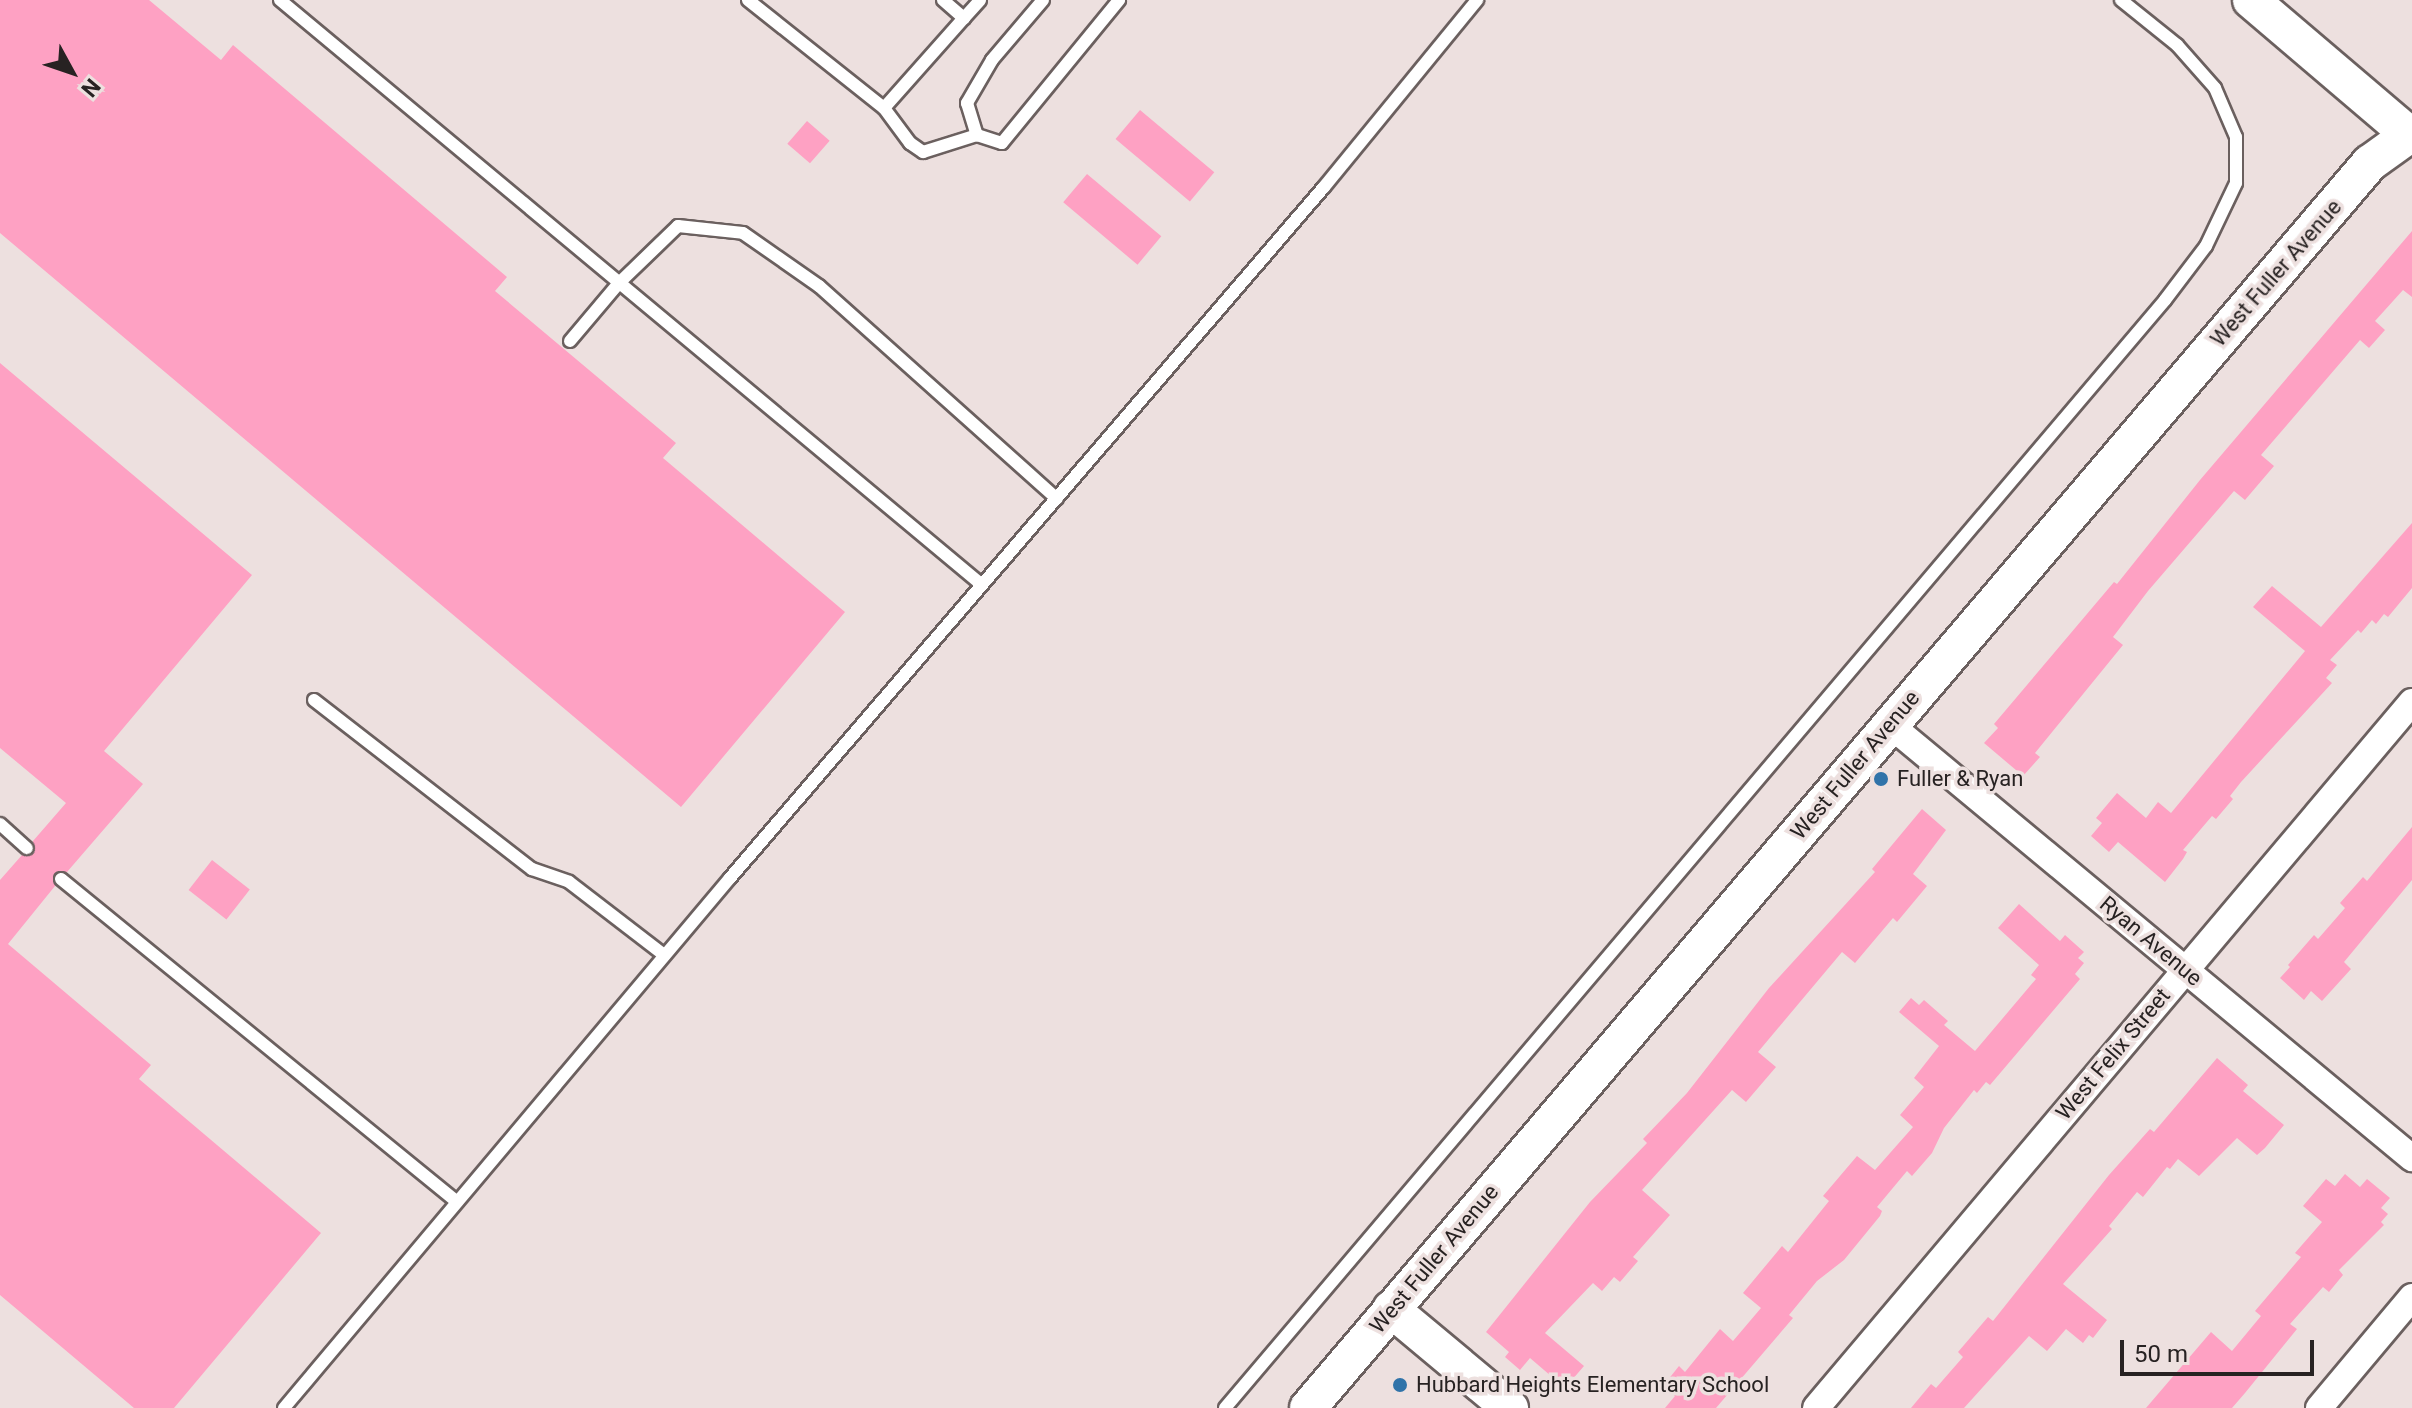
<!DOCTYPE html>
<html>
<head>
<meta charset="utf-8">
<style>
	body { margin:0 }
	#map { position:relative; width:2412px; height:1408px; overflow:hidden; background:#ede0df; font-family:Roboto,sans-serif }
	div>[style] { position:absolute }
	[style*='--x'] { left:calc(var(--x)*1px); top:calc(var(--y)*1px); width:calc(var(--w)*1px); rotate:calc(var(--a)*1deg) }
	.building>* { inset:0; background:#fea1c3; transform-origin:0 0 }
	.roads { filter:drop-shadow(2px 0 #6b605f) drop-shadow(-2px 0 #6b605f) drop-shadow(0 2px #6b605f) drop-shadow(0 -2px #6b605f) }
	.lane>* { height:12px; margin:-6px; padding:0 6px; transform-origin:6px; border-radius:6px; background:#fff }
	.street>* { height:26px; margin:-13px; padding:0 13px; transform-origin:13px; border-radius:13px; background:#fff }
	.secondary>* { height:36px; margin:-18px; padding:0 18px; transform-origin:18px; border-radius:18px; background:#fff }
	.dots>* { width:22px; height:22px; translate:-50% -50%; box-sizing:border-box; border:4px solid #ede0df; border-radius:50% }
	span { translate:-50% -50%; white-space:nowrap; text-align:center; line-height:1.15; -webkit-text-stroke:7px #ede0df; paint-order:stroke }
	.street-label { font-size:22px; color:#272222 }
	.poi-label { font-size:22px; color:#272222 }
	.left { translate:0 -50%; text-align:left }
	.north { position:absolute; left:32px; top:32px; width:80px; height:80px; -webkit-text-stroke:6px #ede0df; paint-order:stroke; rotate:130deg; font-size:22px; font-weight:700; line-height:32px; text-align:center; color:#272222 }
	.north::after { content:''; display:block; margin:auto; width:28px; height:36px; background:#272222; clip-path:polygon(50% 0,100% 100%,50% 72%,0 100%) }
	.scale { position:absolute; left:2120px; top:1340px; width:194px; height:36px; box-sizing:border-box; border:4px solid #272222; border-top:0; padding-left:10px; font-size:24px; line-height:28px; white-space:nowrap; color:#272222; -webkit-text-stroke:6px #ede0df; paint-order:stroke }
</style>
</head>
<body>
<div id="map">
	<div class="building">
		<div style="clip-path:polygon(0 0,149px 0,221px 60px,233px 45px,507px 277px,495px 291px,676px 443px,663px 458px,845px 612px,681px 807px,0 233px)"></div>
		<div style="left:1140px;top:110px;width:97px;height:38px;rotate:40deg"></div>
		<div style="left:807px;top:121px;width:30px;height:30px;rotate:41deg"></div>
		<div style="left:1087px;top:174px;width:97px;height:37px;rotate:40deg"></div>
		<div style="clip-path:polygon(2412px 231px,2412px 297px,2403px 290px,2375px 321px,2385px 330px,2369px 348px,2360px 340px,2261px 455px,2274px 466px,2245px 500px,2234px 491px,2148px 591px,2113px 637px,2123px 645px,2035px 753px,2040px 757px,2023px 776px,1984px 743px,1998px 728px,1994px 724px,2114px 582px,2117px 584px,2200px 480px)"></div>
		<div style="clip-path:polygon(0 363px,252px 575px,104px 751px,143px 784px,67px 872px,55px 873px,55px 886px,8px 944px,151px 1065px,139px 1079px,321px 1233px,174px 1408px,134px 1408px,0 1295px,0 880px,22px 855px,34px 853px,33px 841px,66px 803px,0 748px)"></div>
		<div style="clip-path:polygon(2412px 523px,2412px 588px,2388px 617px,2384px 614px,2376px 624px,2372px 620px,2361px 633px,2358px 630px,2330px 660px,2337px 665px,2326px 678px,2332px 683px,2241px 782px,2230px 796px,2233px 799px,2216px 819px,2212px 816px,2183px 850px,2187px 852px,2183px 859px,2165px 882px,2118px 842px,2109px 852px,2091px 836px,2102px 823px,2096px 818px,2117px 793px,2146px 818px,2158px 802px,2171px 813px,2305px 651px,2253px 607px,2272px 586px,2321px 627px)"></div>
		<div style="clip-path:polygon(1922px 809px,1946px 830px,1913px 874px,1927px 886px,1897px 922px,1893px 918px,1855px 963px,1842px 952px,1758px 1052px,1776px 1067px,1746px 1102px,1732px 1090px,1642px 1190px,1670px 1215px,1633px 1257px,1638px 1261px,1620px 1282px,1614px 1277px,1602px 1291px,1593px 1283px,1545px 1333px,1584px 1366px,1565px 1388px,1530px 1358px,1520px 1370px,1505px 1357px,1509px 1352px,1486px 1332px,1590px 1202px,1647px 1143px,1643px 1139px,1687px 1093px,1769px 988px,1875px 872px,1872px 869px)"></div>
		<div style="clip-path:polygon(2412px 827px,2412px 880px,2344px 962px,2351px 969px,2322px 1001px,2311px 991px,2304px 1000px,2280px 978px,2290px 967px,2288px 965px,2314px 935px,2318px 939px,2345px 908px,2340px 903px,2363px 877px,2367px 881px)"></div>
		<div style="left:212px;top:860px;width:48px;height:38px;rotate:38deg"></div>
		<div style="clip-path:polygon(2019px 904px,2060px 941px,2065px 935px,2084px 952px,2078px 958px,2084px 963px,2075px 974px,2080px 979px,1990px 1085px,1986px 1082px,1977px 1093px,1974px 1090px,1944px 1128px,1932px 1153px,1912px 1176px,1907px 1171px,1877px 1207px,1882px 1211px,1880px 1216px,1844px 1260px,1817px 1281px,1789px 1315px,1793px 1318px,1716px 1408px,1665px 1408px,1675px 1396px,1663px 1386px,1679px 1366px,1685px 1372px,1720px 1329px,1733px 1341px,1761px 1308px,1743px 1293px,1782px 1246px,1788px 1252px,1829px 1201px,1823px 1196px,1857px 1156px,1875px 1170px,1913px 1127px,1900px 1115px,1924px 1087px,1914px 1078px,1939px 1046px,1899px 1012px,1911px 998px,1919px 1005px,1924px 1000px,1948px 1021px,1944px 1025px,1975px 1051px,2036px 979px,2031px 975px,2039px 965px,1998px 928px)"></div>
		<div style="clip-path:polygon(2217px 1058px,2248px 1085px,2243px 1091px,2284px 1125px,2265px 1148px,2257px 1155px,2237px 1138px,2199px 1176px,2178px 1159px,2170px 1169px,2167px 1167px,2143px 1197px,2137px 1192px,2109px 1226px,2112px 1229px,2063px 1284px,2107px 1320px,2093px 1338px,2089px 1335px,2083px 1343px,2066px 1329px,2047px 1351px,2029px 1336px,1964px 1408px,1911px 1408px,1931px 1384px,1936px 1388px,1963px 1357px,1958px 1352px,1988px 1317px,1993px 1321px,2109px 1175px,2150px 1129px,2154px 1132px)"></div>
		<div style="clip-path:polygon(2345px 1174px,2360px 1187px,2367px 1179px,2390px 1198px,2381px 1208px,2388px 1214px,2381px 1222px,2384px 1225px,2339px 1270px,2343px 1275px,2329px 1292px,2323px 1287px,2290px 1324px,2297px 1329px,2245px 1393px,2232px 1408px,2146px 1408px,2211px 1332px,2232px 1351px,2261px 1316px,2255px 1311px,2301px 1257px,2295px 1253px,2322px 1222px,2303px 1206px,2326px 1179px,2335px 1186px)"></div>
	</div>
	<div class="roads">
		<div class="lane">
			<div style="--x:280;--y:0;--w:912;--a:39.8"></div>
			<div style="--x:748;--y:0;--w:174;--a:38.5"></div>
			<div style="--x:884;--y:108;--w:120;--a:-48.4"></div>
			<div style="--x:943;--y:0;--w:28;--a:41"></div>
			<div style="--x:964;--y:18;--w:24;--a:-48"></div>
			<div style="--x:1043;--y:0;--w:79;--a:130.4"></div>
			<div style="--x:992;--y:60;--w:50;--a:120.2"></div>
			<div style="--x:967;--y:103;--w:34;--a:73"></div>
			<div style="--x:977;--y:135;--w:26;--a:18"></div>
			<div style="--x:1002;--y:143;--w:185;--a:-50.7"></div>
			<div style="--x:884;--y:108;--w:44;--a:53.4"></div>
			<div style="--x:910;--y:143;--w:16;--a:35"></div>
			<div style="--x:923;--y:152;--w:57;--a:-17.5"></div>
			<div style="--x:570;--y:341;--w:76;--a:-49.8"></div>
			<div style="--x:619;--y:283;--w:82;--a:-44"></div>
			<div style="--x:678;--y:226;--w:65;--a:6.1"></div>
			<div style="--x:743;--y:233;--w:93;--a:34.9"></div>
			<div style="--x:819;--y:286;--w:319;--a:41.8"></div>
			<div style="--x:314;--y:700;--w:276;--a:37.8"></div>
			<div style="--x:532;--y:869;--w:39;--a:19"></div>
			<div style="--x:569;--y:882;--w:120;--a:37.5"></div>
			<div style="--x:0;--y:824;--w:36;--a:42"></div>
			<div style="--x:61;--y:879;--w:510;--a:39.19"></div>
			<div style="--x:284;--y:1408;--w:693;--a:-49.92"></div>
			<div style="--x:730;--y:878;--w:911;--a:-49.32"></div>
			<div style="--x:1324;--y:187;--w:242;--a:-50.7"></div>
			<div style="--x:1225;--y:1408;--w:1453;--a:-49.69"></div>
			<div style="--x:2165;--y:300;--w:68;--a:-52.8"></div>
			<div style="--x:2206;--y:246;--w:70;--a:-64.5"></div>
			<div style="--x:2236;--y:183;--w:46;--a:-90"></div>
			<div style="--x:2236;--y:137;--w:53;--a:-113.2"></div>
			<div style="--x:2215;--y:88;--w:57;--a:-131.5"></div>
			<div style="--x:2177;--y:45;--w:72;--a:-141.2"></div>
		</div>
		<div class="street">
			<div style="--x:1889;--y:724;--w:680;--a:39.69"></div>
			<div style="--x:1816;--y:1408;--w:924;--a:-49.83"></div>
			<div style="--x:2319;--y:1408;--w:145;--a:-50"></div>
		</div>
		<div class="secondary">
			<div style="--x:2251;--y:0;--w:211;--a:40.4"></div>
			<div style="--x:1391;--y:1309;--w:155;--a:39.8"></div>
			<div style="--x:1308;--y:1408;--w:1636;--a:-49.54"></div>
			<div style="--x:2370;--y:163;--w:48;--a:-35.7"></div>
		</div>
	</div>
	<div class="dots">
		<div style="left:1881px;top:779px;background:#3073a9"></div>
		<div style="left:1400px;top:1385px;background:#3073a9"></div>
	</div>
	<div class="street-label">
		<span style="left:2276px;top:273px;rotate:-49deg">West Fuller Avenue</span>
		<span style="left:1855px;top:765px;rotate:-50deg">West Fuller Avenue</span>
		<span style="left:2151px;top:941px;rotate:40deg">Ryan Avenue</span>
		<span style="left:2113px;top:1054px;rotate:-50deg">West Felix Street</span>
		<span style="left:1434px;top:1259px;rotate:-50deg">West Fuller Avenue</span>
	</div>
	<div class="poi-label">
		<span class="left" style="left:1897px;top:779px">Fuller &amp; Ryan</span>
		<span class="left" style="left:1416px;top:1385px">Hubbard Heights Elementary School</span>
	</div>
	<div class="north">N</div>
	<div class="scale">50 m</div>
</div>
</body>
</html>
